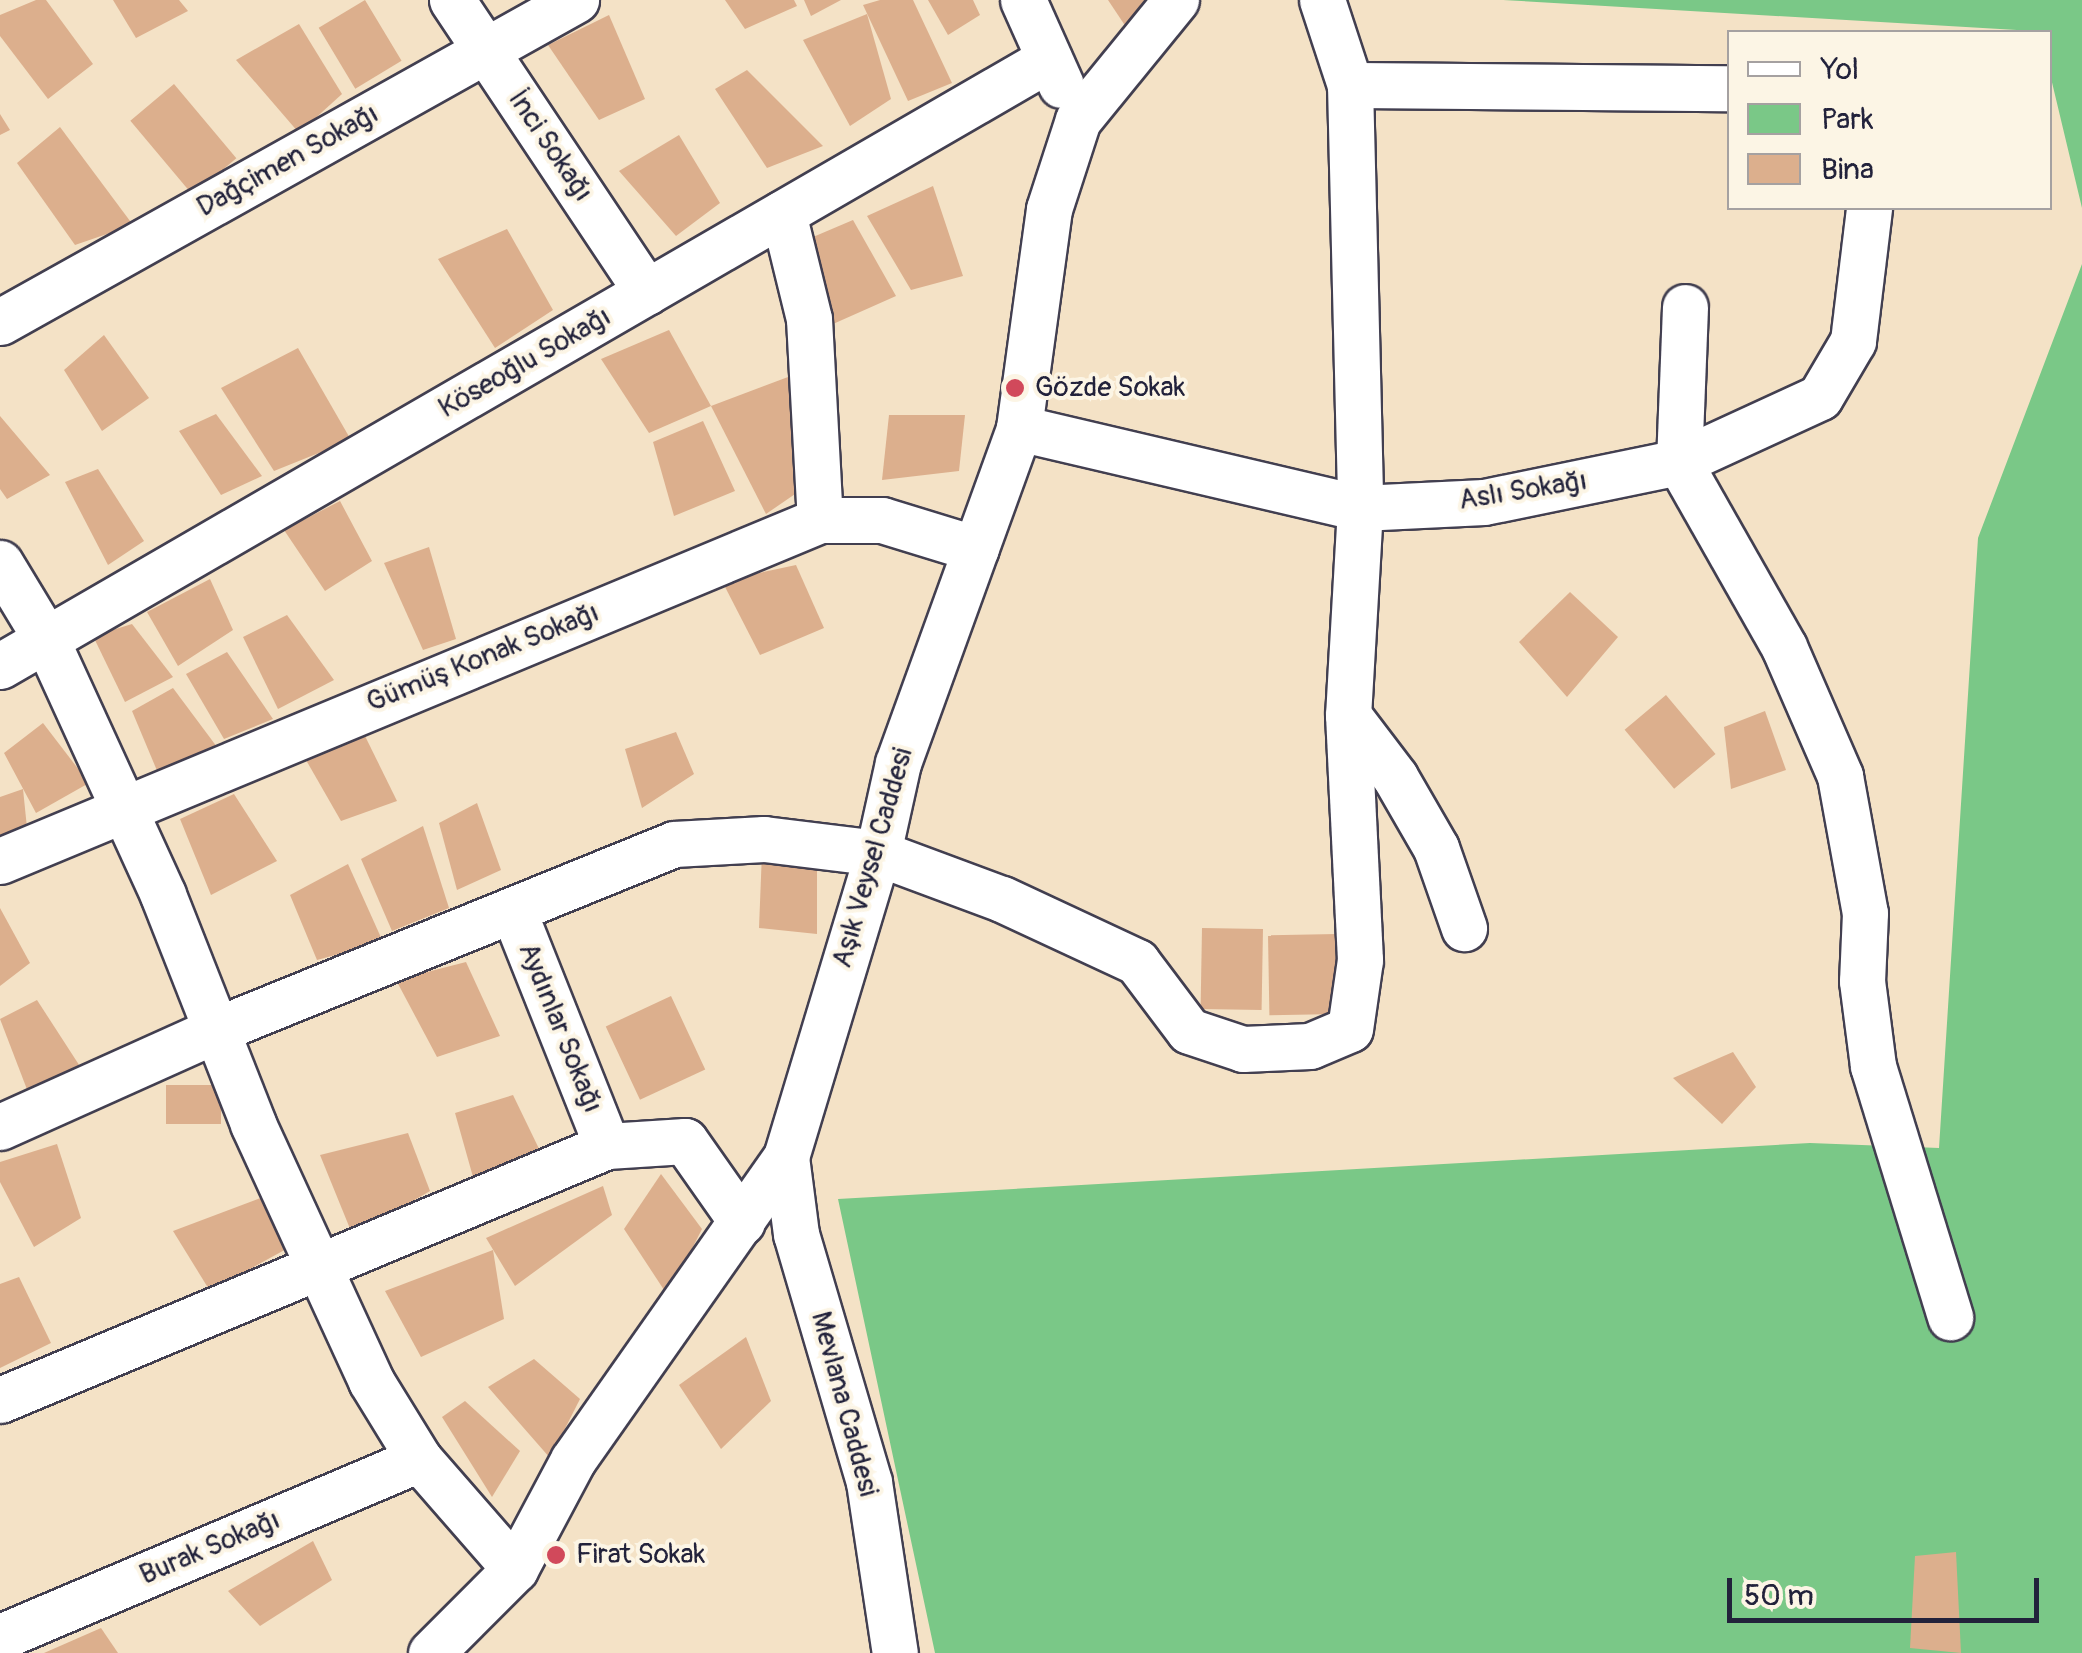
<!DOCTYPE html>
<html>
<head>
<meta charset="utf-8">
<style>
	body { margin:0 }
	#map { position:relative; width:2082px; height:1653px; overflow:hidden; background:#f4e2c6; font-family:Pangolin,sans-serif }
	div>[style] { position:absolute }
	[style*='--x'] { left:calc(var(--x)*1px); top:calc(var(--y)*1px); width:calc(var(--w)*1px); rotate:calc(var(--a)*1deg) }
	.green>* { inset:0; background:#7ac887 }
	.building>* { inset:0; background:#dcaf8d; transform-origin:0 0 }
	.roads { filter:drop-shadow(2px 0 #423f50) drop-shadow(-2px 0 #423f50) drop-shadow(0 2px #423f50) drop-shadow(0 -2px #423f50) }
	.minor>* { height:45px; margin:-22.5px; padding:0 22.5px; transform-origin:22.5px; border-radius:22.5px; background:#fff }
	.dots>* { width:28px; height:28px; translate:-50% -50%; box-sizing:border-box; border:5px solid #fcf5e5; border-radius:50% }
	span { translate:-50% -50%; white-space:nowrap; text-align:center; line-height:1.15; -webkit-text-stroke:8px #fcf5e5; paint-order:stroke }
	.street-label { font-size:28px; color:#22223b }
	.poi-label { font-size:28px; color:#22223b }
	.left { translate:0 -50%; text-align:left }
	.legend { position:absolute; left:1727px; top:30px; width:325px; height:180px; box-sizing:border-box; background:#fcf5e5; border:2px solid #a5a1a1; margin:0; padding:12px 18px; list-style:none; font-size:30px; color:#22223b }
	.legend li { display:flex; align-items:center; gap:20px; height:50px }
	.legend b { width:50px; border:2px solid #a5a1a1 }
	.scale { position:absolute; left:1727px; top:1578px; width:312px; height:45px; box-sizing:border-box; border:5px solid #22223b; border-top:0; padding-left:12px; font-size:30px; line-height:35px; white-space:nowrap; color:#22223b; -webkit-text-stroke:8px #fcf5e5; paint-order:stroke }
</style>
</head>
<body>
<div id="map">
	<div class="green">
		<div style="clip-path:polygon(1503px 0,2082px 0,2082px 208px,2050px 74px,2050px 32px)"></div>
		<div style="clip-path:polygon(2082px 264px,2082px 1653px,935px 1653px,838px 1199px,1810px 1143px,1939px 1148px,1978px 538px)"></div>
	</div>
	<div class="building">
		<div style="clip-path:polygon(36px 0,46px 0,93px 64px,48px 99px,0 36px,0 15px)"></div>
		<div style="clip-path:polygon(113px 0,179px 0,188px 11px,136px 38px)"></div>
		<div style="left:365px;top:0;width:71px;height:54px;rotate:59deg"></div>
		<div style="clip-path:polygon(725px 0,794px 0,797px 6px,745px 29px)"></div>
		<div style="clip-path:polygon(804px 0,841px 0,811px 16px)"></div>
		<div style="clip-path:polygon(880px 0,913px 0,952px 83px,908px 101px,863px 5px)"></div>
		<div style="clip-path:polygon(928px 0,973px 0,980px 15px,948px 35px)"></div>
		<div style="clip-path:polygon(1108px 0,1153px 0,1126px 27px)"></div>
		<div style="clip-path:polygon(867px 14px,891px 99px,850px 126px,803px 40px)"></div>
		<div style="clip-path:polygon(609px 15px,645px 99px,599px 120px,548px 45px)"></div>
		<div style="clip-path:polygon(299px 24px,342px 94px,299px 133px,236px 60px)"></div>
		<div style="clip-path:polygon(747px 70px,823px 146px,767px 168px,715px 89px)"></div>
		<div style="left:174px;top:84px;width:97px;height:57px;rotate:50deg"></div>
		<div style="clip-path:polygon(0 114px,10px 130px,0 135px)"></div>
		<div style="clip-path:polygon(60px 127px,133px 225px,75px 245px,17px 163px)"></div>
		<div style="clip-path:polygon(679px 135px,720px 203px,676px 236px,619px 171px)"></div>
		<div style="clip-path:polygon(933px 186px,963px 276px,911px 290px,867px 216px)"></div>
		<div style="clip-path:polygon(853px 220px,896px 296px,833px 324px,806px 240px)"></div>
		<div style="clip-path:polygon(507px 229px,553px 310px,495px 348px,438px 259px)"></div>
		<div style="clip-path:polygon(669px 330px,711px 406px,649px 433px,601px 359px)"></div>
		<div style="clip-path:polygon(104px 335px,149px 398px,102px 431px,64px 370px)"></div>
		<div style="clip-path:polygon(298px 348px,351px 440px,274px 471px,221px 388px)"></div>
		<div style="clip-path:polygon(788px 377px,798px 492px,766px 514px,711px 406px)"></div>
		<div style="clip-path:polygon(216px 414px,262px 476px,221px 495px,179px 431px)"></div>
		<div style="clip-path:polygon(889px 415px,965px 415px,959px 471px,882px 480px)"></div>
		<div style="clip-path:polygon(0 416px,50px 475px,7px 499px,0 489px)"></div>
		<div style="clip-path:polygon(703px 421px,735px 491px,674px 516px,653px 442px)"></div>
		<div style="clip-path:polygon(98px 469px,144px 541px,108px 565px,65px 482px)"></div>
		<div style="clip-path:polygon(340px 501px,372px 561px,325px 591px,284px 530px)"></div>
		<div style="clip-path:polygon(429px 547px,456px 639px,423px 650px,384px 563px)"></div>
		<div style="clip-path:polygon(796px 565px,824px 628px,760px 655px,722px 581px)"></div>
		<div style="clip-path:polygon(210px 579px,233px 630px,178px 666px,147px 612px)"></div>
		<div style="clip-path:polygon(1570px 592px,1618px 637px,1567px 697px,1519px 642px)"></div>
		<div style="clip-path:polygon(287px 615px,334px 680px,278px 709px,243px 637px)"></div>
		<div style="clip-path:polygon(132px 624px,173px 677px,125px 702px,93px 636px)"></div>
		<div style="clip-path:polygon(227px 652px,273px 719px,224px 739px,186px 674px)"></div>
		<div style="clip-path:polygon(173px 688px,217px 747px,158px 773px,132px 711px)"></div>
		<div style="left:1666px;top:695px;width:77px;height:54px;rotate:50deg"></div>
		<div style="clip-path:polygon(1765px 711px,1786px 770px,1731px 789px,1724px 727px)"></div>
		<div style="clip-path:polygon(43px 723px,89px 783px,36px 813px,4px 753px)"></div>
		<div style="clip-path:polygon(676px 732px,694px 774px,642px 808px,625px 749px)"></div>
		<div style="clip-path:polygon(365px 736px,397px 801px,341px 821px,306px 760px)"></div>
		<div style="clip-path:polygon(23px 789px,27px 828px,0 842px,0 797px)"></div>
		<div style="clip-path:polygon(234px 794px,277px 861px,211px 895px,180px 819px)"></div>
		<div style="clip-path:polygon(477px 803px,501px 870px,457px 890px,439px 823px)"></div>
		<div style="clip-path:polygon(423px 826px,449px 908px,392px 931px,361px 859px)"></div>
		<div style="clip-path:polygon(762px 852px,817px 861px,817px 934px,759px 928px)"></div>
		<div style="clip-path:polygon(348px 864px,383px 942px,317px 960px,290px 895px)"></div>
		<div style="clip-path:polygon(0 908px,30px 963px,0 986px)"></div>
		<div style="left:1202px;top:928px;width:61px;height:81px;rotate:1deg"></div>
		<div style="left:1337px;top:934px;width:80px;height:69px;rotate:89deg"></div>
		<div style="clip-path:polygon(466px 962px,500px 1036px,437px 1057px,396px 980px)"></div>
		<div style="left:671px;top:996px;width:81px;height:72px;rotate:65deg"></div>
		<div style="clip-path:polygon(37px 1000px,83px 1071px,28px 1092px,0 1019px)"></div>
		<div style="clip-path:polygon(1733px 1052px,1756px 1087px,1722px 1124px,1673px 1078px)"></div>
		<div style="left:166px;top:1085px;width:55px;height:39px"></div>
		<div style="clip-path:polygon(513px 1095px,543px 1157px,475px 1184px,455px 1113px)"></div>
		<div style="clip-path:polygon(408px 1133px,430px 1191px,353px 1236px,320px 1155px)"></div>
		<div style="clip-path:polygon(57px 1144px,81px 1218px,34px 1247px,0 1182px,0 1162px)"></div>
		<div style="clip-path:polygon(661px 1174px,702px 1229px,668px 1296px,624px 1229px)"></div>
		<div style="clip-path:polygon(603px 1186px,612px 1215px,515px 1286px,486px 1238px)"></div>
		<div style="clip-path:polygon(263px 1197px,290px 1247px,210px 1291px,173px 1231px)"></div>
		<div style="clip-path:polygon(493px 1250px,504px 1319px,421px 1357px,385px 1291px)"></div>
		<div style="clip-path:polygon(19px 1277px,51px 1343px,0 1368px,0 1284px)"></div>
		<div style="clip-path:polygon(746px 1337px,771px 1401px,721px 1449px,679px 1385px)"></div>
		<div style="clip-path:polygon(534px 1359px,580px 1399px,550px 1458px,488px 1387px)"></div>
		<div style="clip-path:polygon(465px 1401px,520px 1451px,492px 1497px,442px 1417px)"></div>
		<div style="clip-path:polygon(313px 1541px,332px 1580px,260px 1626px,228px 1591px)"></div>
		<div style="clip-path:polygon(1956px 1552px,1961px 1653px,1910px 1648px,1915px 1556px)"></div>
		<div style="clip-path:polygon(101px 1628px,118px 1653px,44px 1653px)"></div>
	</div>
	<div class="roads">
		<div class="minor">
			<div style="--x:452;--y:0;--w:351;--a:56.3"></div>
			<div style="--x:1023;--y:0;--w:93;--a:65.9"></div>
			<div style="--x:1322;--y:0;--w:89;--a:71.8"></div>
			<div style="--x:1350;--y:85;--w:423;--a:88.6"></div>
			<div style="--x:1360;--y:508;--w:207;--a:93.3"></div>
			<div style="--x:1348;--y:715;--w:78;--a:52.8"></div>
			<div style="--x:1395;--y:777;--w:82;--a:60"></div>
			<div style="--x:1436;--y:848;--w:85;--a:70.7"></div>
			<div style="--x:1350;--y:85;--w:380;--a:0.5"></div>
			<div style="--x:783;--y:213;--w:109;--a:76.2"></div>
			<div style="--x:809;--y:319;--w:201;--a:86.9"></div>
			<div style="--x:1685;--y:307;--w:155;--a:92.2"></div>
			<div style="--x:1679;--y:462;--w:213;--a:60.4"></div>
			<div style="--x:1784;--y:647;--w:141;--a:66.5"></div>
			<div style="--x:1840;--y:776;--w:139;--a:79.7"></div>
			<div style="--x:1865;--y:913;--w:68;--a:92.5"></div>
			<div style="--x:1862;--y:981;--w:86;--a:82.6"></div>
			<div style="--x:1873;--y:1066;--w:263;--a:72.9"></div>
			<div style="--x:0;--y:322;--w:660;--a:-29.21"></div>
			<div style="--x:1019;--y:428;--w:350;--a:13.2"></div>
			<div style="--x:1360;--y:508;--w:124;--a:-2.8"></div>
			<div style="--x:1484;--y:502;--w:199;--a:-11.6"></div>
			<div style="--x:1679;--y:462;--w:155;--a:-24.7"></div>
			<div style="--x:1820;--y:397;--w:65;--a:-59.5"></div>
			<div style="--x:1853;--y:341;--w:134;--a:-83.1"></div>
			<div style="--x:0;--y:563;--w:89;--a:58.8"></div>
			<div style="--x:46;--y:639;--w:281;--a:65.4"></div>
			<div style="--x:163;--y:895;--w:246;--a:68.5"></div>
			<div style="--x:253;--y:1124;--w:283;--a:65.3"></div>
			<div style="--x:371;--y:1381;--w:92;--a:58.4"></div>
			<div style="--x:419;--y:1459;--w:146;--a:48.9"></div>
			<div style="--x:0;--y:666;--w:1212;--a:-30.06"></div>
			<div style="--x:0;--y:861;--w:888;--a:-22.58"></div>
			<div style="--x:820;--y:520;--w:62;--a:0"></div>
			<div style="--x:882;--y:520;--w:98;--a:17.1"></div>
			<div style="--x:513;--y:910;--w:254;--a:68.3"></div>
			<div style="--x:0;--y:1127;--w:237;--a:-24.2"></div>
			<div style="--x:216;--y:1030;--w:494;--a:-22.1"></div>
			<div style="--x:674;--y:844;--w:90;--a:-3.2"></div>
			<div style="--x:764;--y:839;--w:115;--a:7"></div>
			<div style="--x:878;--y:853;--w:132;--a:20.4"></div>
			<div style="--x:1002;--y:899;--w:149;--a:25"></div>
			<div style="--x:1137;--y:962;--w:86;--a:53"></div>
			<div style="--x:1189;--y:1031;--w:57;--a:18.4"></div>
			<div style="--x:1243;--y:1049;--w:67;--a:-2.6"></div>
			<div style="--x:1310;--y:1046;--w:43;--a:-23"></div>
			<div style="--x:1350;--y:1029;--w:70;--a:-81.8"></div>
			<div style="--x:1360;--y:960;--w:245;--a:-92.8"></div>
			<div style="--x:786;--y:1157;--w:78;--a:82.6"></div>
			<div style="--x:796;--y:1234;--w:259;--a:73.6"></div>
			<div style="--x:869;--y:1482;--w:173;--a:81.4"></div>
			<div style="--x:0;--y:1400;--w:658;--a:-22.71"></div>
			<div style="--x:607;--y:1146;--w:78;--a:-3.7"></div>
			<div style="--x:685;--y:1141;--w:99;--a:54.9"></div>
			<div style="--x:0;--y:1637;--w:455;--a:-23"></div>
			<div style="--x:431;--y:1653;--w:119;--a:-45"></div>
			<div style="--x:515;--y:1569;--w:123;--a:-62"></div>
			<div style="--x:573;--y:1460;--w:370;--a:-54.9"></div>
			<div style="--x:786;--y:1157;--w:318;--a:-73.2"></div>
			<div style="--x:878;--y:853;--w:92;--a:-77.5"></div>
			<div style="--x:898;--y:763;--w:356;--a:-70.1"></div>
			<div style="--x:1019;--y:428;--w:221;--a:-82.2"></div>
			<div style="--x:1049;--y:209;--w:94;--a:-72"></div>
			<div style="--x:1078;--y:120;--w:155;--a:-50.8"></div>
		</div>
	</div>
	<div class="dots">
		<div style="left:1015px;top:388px;background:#d1495b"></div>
		<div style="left:556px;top:1555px;background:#d1495b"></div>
	</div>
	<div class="street-label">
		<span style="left:550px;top:146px;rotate:56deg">İnci Sokağı</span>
		<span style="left:288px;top:161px;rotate:-29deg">Dağçimen Sokağı</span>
		<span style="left:525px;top:363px;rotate:-30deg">Köseoğlu Sokağı</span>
		<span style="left:1523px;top:491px;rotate:-9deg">Aslı Sokağı</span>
		<span style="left:483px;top:658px;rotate:-22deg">Gümüş Konak Sokağı</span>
		<span style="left:873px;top:858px;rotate:-74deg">Aşık Veysel Caddesi</span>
		<span style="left:560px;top:1028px;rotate:68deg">Aydınlar Sokağı</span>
		<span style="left:844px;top:1404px;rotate:75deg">Mevlana Caddesi</span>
		<span style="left:210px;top:1548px;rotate:-23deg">Burak Sokağı</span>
	</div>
	<div class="poi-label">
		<span class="left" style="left:1035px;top:388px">Gözde Sokak</span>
		<span class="left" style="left:576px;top:1555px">Firat Sokak</span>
	</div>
	<ul class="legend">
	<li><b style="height:12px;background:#fff"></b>Yol</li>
	<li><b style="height:28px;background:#7ac887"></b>Park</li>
	<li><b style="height:28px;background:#dcaf8d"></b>Bina</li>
	</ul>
	<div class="scale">50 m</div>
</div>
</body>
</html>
